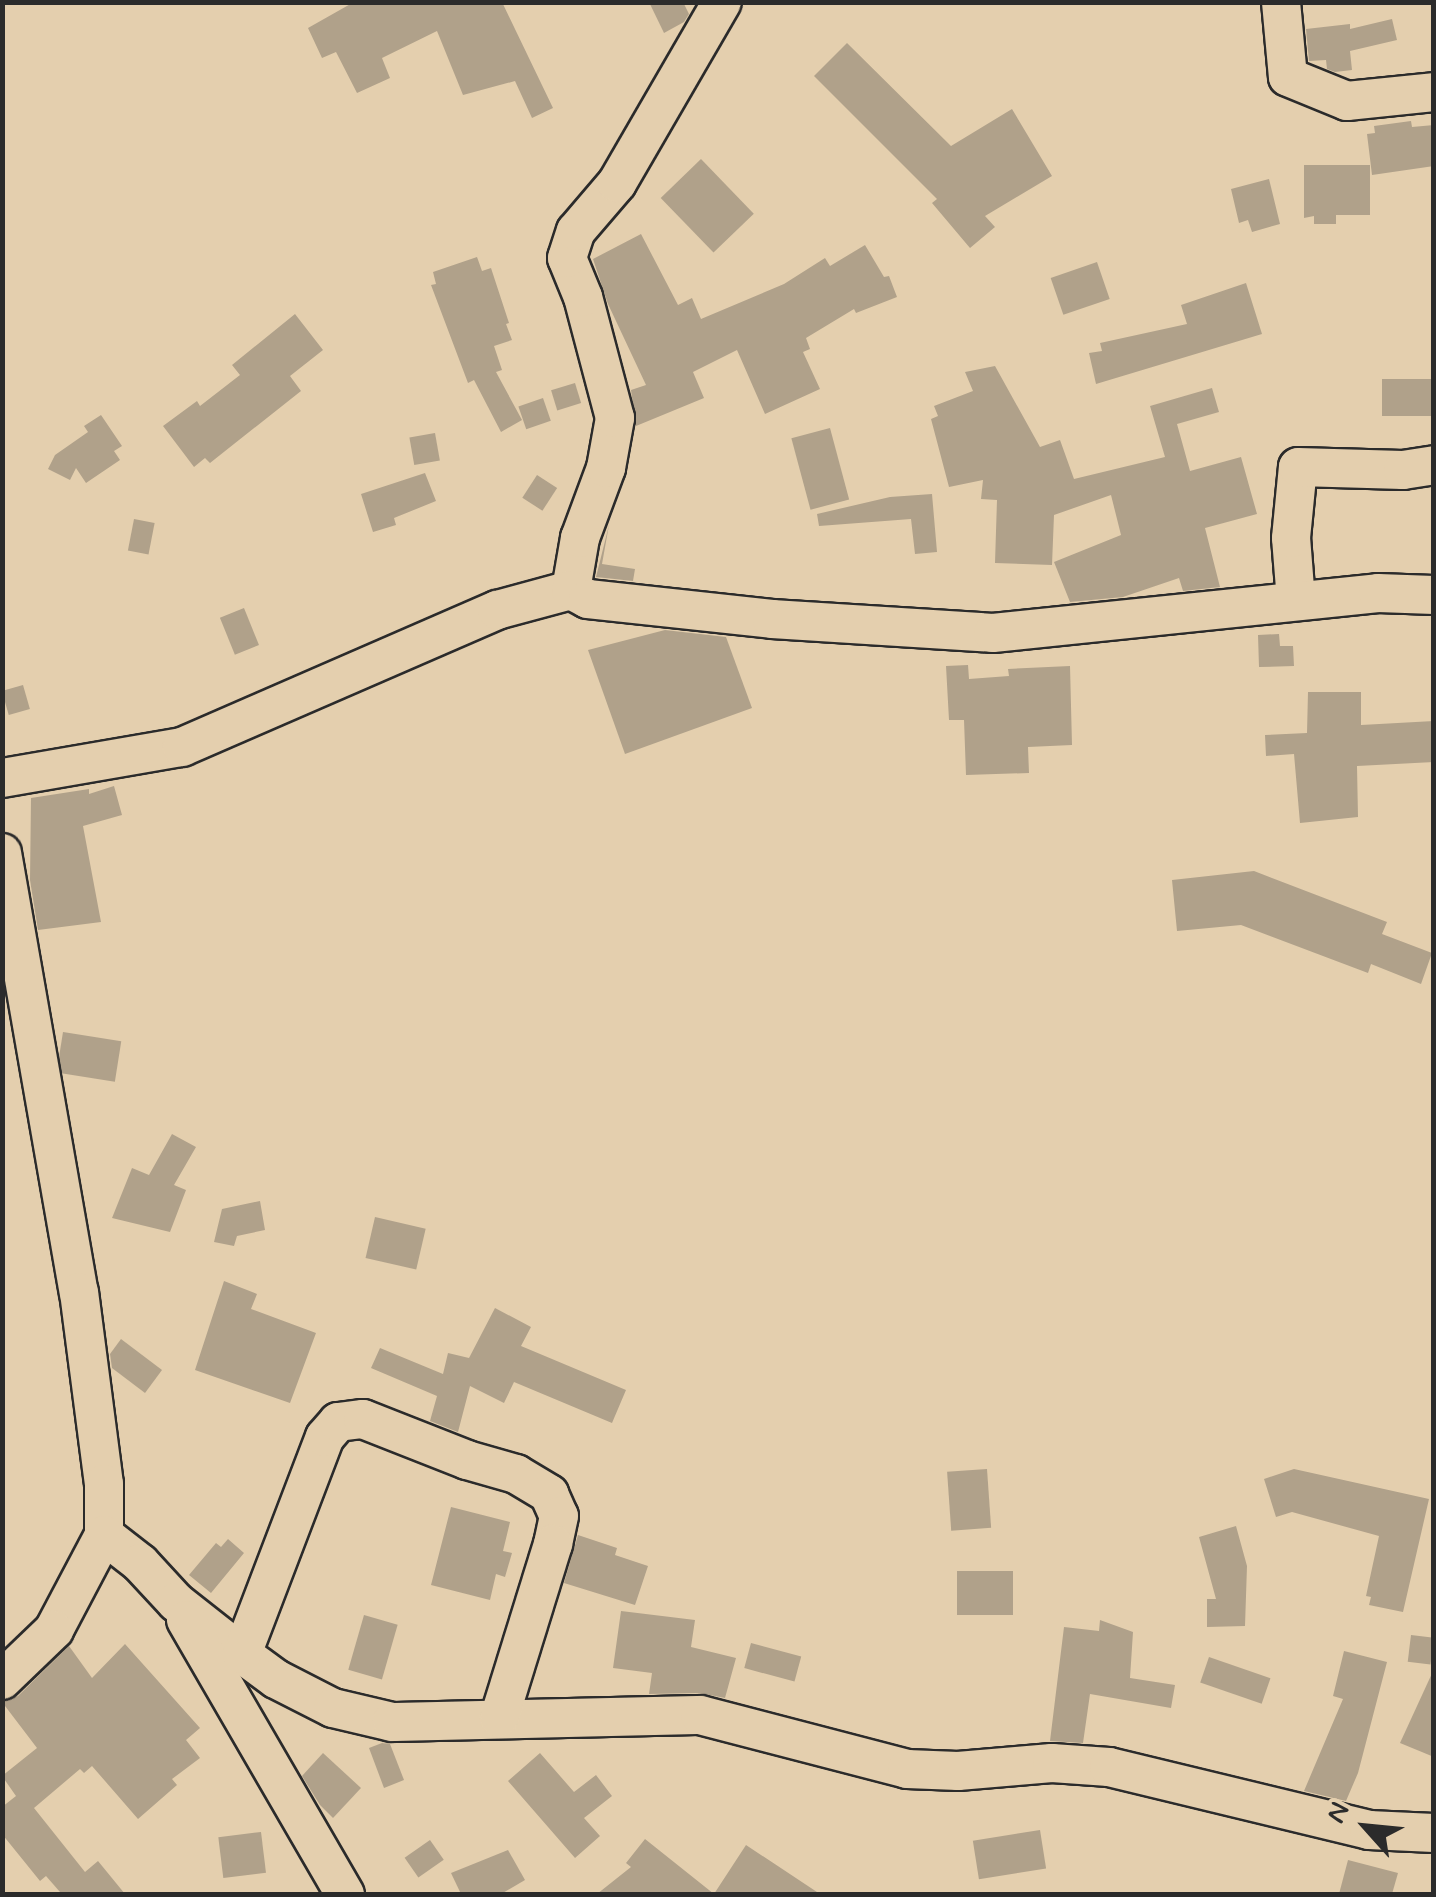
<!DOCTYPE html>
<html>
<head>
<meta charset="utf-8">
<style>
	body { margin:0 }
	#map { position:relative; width:1436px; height:1897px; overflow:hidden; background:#e4cfae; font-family:Mynerve,sans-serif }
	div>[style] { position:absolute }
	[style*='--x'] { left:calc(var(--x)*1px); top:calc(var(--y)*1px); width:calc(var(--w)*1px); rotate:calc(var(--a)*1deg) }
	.building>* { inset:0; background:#b0a18a; transform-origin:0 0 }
	.roads { filter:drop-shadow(2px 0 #2b2b2b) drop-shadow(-2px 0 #2b2b2b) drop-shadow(0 2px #2b2b2b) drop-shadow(0 -2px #2b2b2b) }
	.minor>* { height:38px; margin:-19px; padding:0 19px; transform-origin:19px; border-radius:19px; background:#e4cfae }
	span { translate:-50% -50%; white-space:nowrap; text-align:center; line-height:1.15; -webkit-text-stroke:10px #e4cfae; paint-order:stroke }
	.frame { position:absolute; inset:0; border:5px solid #2b2b2b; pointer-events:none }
	.north { position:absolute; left:1316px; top:1777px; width:100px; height:100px; -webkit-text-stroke:8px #e4cfae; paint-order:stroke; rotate:297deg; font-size:28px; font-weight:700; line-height:40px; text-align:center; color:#2b2b2b }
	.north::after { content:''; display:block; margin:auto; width:35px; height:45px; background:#2b2b2b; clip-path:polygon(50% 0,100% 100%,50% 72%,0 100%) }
</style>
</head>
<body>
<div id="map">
	<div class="building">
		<div style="clip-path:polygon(354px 2px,502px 2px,553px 108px,532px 118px,515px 81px,463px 95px,437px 31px,382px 58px,390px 78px,357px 93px,336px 52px,322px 58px,308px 28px)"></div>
		<div style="clip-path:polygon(649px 2px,683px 2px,689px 14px,684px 22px,664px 33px)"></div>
		<div style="clip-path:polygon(1392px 19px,1397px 40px,1350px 51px,1352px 70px,1335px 72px,1327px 69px,1326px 60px,1309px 61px,1306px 29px,1350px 24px,1350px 29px)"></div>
		<div style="clip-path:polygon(847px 43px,951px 146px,1012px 109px,1052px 176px,985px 216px,995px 227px,970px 248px,932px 203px,937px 199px,814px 76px)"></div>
		<div style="clip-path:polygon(1411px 121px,1412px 127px,1434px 125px,1434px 166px,1372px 175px,1367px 134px,1375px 133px,1374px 126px)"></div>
		<div style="left:701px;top:159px;width:76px;height:56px;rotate:46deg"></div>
		<div style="clip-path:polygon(1304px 165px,1370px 165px,1370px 215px,1336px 215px,1336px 224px,1314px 224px,1314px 216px,1304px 218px)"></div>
		<div style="clip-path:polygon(1269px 179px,1280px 224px,1252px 232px,1248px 220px,1239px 223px,1231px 189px)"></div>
		<div style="clip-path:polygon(641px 234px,678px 305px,692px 298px,701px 319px,784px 284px,825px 258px,830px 266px,865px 245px,884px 277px,889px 276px,897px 297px,856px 313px,854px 309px,806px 338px,810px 349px,803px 352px,820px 389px,765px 414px,737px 350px,693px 372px,704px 398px,636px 426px,631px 390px,646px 385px,608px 304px,593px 259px)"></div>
		<div style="clip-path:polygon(477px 257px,482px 271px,491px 268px,509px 323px,506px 324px,512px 340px,494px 346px,502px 370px,496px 372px,522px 420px,501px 432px,474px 380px,468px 383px,431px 285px,436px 284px,433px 272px)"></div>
		<div style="left:1097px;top:262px;width:39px;height:49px;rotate:71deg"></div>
		<div style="clip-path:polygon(1246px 283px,1262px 334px,1096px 384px,1089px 353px,1102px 351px,1100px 343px,1187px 324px,1181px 305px)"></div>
		<div style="clip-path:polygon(295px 314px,323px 350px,290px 376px,301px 391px,210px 463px,205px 458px,194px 467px,163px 426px,197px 401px,200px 406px,240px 375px,232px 365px)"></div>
		<div style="clip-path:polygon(995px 366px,1040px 447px,1060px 440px,1074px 479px,1165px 457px,1150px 406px,1212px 388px,1219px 412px,1177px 424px,1190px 471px,1241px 457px,1257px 514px,1205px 528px,1220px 587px,1183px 591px,1179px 578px,1123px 597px,1070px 602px,1054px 562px,1121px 535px,1111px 495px,1054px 515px,1052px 565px,995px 563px,997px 500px,981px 499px,983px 480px,949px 487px,931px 419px,938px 416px,934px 406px,973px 391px,965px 372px)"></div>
		<div style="left:1434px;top:379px;width:37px;height:52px;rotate:90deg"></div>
		<div style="left:575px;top:383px;width:21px;height:25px;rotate:73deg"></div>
		<div style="left:543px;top:398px;width:24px;height:26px;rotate:71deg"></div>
		<div style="clip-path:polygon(101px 415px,122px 446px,114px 451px,120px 460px,86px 483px,76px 468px,70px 480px,48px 469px,55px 455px,88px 432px,84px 426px)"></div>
		<div style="left:830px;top:428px;width:74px;height:40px;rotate:75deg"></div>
		<div style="left:435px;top:433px;width:28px;height:26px;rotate:80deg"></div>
		<div style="clip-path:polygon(425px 473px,436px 501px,394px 518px,396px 525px,373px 532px,361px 494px)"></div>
		<div style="left:537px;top:475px;width:24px;height:27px;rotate:33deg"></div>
		<div style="clip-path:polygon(932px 494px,937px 552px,915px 554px,911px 519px,819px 526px,817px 514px,890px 497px)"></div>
		<div style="left:134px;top:519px;width:21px;height:32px;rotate:11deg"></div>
		<div style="clip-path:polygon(609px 525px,602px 564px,635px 569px,633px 581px,596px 577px)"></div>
		<div style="left:244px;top:608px;width:40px;height:26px;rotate:68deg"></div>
		<div style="clip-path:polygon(665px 630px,726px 637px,752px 708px,625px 754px,588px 650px)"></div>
		<div style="clip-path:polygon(1279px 634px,1280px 646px,1293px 646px,1294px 666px,1259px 667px,1258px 635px)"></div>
		<div style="clip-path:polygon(968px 665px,969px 679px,1009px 676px,1008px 669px,1070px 666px,1072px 745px,1028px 747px,1029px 773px,966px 775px,964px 720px,949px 720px,946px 666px)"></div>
		<div style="left:23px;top:685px;width:25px;height:22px;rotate:74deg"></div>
		<div style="clip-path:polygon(1308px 692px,1361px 692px,1361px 725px,1434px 721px,1434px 762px,1357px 766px,1358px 817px,1300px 823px,1294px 754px,1266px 756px,1265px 735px,1307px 733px)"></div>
		<div style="clip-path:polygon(114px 786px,122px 815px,83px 826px,101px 922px,38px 930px,30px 880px,31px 798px,89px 789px,89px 794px)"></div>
		<div style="clip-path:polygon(1254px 871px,1387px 922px,1382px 934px,1432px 953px,1421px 984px,1371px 964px,1368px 973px,1241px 925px,1177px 931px,1172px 880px)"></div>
		<div style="left:63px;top:1032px;width:59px;height:41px;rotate:9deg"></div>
		<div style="clip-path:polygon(172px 1134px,196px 1147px,174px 1185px,186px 1190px,170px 1232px,112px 1218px,132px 1168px,149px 1175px)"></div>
		<div style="clip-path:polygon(260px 1201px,265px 1230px,237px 1236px,234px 1246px,214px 1242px,222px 1209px)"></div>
		<div style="left:375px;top:1217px;width:52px;height:42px;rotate:13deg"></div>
		<div style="clip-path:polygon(224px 1281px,257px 1294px,251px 1309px,316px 1333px,290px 1403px,195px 1370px)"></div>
		<div style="clip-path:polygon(495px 1308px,531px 1327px,521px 1346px,626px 1390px,612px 1423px,514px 1382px,504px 1403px,470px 1386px,458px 1432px,430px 1421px,437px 1396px,371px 1368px,380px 1348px,443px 1374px,448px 1353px,469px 1358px)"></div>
		<div style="clip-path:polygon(121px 1339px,162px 1370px,145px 1393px,112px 1368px,110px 1354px)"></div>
		<div style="left:987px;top:1469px;width:59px;height:40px;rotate:86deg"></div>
		<div style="clip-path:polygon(1294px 1469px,1429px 1499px,1403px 1612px,1369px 1605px,1371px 1597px,1366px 1596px,1379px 1536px,1292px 1512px,1276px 1517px,1264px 1479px)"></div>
		<div style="clip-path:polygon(451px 1507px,510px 1522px,503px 1551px,512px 1553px,505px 1577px,496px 1574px,490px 1600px,431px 1585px)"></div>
		<div style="clip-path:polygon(1236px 1526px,1247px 1566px,1245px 1626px,1207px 1627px,1207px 1599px,1216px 1599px,1199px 1537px)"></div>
		<div style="clip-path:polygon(578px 1535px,617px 1548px,615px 1555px,648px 1566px,635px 1605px,564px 1583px)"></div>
		<div style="clip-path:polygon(228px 1539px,244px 1553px,211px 1593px,189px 1575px,216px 1543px,221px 1547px)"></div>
		<div style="left:957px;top:1571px;width:56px;height:44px"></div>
		<div style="clip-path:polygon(621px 1611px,695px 1620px,691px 1647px,736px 1658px,725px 1698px,700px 1693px,649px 1694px,652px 1673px,613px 1668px)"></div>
		<div style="left:364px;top:1615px;width:35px;height:57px;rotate:16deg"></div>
		<div style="clip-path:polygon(1100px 1620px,1133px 1632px,1130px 1678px,1175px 1685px,1171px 1708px,1090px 1694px,1083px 1743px,1050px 1741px,1064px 1627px,1099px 1631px)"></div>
		<div style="left:1411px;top:1635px;width:23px;height:27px;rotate:7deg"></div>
		<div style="left:751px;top:1643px;width:52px;height:26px;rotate:15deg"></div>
		<div style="clip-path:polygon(125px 1644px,200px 1728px,186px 1740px,200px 1758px,172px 1779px,177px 1785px,138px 1819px,92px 1766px,84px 1773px,80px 1769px,34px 1808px,85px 1872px,98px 1861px,125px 1894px,57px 1894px,60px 1892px,46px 1876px,40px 1881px,2px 1834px,2px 1807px,16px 1796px,2px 1776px,37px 1748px,2px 1702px,18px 1696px,69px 1646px,92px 1678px)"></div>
		<div style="clip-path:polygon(1344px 1651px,1387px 1662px,1358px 1773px,1346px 1801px,1304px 1791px,1343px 1699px,1333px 1696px)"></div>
		<div style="left:1209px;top:1657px;width:65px;height:27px;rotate:19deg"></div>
		<div style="clip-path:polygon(1434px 1669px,1434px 1757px,1400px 1743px)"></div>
		<div style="clip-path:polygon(382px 1743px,390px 1744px,404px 1780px,384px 1788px,369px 1748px)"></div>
		<div style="clip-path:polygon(323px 1753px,361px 1788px,333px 1818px,320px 1805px,302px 1776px)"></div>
		<div style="clip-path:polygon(540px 1753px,574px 1792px,596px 1775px,612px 1796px,584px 1818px,600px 1836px,575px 1858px,508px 1781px)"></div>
		<div style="left:1040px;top:1830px;width:39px;height:68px;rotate:81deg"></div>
		<div style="left:261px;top:1832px;width:41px;height:43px;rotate:83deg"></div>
		<div style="clip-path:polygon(645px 1839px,714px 1894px,746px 1845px,820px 1894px,597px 1894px,631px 1867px,626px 1863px)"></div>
		<div style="left:430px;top:1840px;width:24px;height:31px;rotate:55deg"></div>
		<div style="clip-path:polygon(508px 1850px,525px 1880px,501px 1894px,461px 1894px,451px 1873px)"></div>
		<div style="clip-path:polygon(1348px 1860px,1398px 1873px,1392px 1894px,1339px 1894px)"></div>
	</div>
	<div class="roads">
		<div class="minor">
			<div style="--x:1281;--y:2;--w:75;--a:84.7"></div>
			<div style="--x:1288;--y:77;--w:64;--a:22.1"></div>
			<div style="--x:1347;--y:101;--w:87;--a:-5.9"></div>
			<div style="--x:571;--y:590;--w:53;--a:-80.2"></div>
			<div style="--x:580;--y:538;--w:75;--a:-69.6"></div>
			<div style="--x:606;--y:468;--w:51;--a:-79.8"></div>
			<div style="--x:615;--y:418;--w:125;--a:-104.8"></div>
			<div style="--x:583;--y:297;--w:42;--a:-112.3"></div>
			<div style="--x:567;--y:258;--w:28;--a:-72"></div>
			<div style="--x:576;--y:231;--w:63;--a:-49.5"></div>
			<div style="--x:617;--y:183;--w:209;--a:-59.9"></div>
			<div style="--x:1296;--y:601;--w:63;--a:-94.5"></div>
			<div style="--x:1291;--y:538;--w:71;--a:-84.4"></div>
			<div style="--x:1298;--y:467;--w:105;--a:1.6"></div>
			<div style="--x:1403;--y:470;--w:31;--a:-9"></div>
			<div style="--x:2;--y:778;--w:183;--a:-9.8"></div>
			<div style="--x:182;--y:747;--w:344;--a:-23.5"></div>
			<div style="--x:497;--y:610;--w:77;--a:-15.1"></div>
			<div style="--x:571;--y:590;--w:19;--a:28"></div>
			<div style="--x:588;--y:599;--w:185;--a:6.2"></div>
			<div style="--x:772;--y:619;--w:221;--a:3.6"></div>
			<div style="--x:993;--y:633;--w:387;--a:-5.9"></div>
			<div style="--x:1378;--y:593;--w:56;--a:2"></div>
			<div style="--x:2;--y:853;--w:446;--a:80.1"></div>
			<div style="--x:79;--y:1292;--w:194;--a:82.6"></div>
			<div style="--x:104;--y:1484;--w:51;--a:90"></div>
			<div style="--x:104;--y:1535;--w:107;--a:117.8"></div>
			<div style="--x:54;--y:1630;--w:72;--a:136.1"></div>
			<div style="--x:104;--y:1535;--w:46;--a:37.9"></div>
			<div style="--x:140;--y:1563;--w:53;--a:47.3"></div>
			<div style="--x:176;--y:1602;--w:84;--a:38.2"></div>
			<div style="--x:242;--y:1654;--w:42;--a:36.3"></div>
			<div style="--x:276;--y:1679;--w:64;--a:27"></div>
			<div style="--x:333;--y:1708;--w:61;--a:13.3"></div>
			<div style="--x:392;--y:1722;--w:308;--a:-1.3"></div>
			<div style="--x:700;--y:1715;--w:214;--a:14.6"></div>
			<div style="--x:907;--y:1769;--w:51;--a:2.2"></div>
			<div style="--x:958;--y:1771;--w:94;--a:-4.9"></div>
			<div style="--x:1052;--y:1763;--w:57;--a:4"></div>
			<div style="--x:1109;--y:1767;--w:268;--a:13.6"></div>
			<div style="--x:1369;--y:1830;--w:65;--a:2.6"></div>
			<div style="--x:186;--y:1620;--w:317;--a:59.9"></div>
			<div style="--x:242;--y:1654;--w:232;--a:-69.1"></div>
			<div style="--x:325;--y:1437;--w:20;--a:-49"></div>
			<div style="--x:338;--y:1422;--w:25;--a:-7"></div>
			<div style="--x:363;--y:1419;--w:112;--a:21.5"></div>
			<div style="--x:467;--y:1460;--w:51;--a:15.9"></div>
			<div style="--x:516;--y:1474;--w:39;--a:31"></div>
			<div style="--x:549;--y:1494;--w:24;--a:66"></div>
			<div style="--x:559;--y:1516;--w:29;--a:102"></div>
			<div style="--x:553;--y:1544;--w:182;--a:107.2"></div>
		</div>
	</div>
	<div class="frame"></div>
	<div class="north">N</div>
</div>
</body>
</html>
